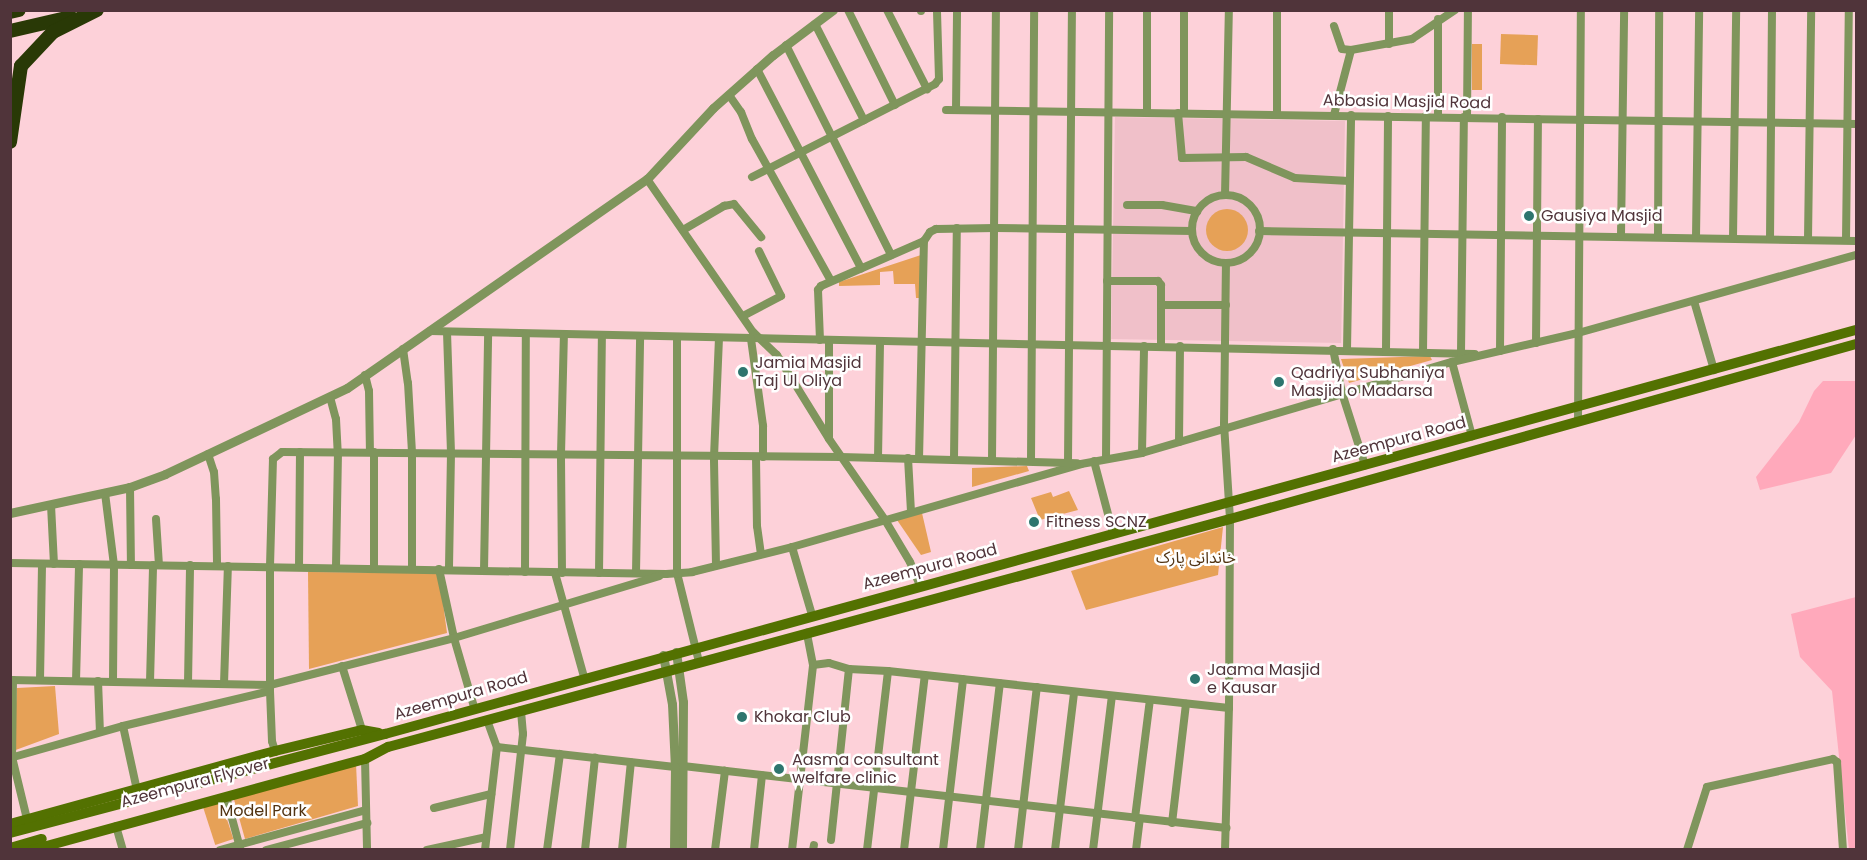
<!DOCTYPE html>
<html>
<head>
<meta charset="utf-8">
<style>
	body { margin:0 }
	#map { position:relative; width:1867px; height:860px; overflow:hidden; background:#fdd1d9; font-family:Poppins,"Noto Sans Arabic",sans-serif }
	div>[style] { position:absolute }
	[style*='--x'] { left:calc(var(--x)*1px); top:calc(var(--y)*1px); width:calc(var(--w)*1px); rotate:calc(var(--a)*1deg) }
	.built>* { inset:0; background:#f0c0c9; transform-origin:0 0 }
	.green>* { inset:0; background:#e6a157; transform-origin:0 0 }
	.round { border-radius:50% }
	.water>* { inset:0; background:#ffa9bb }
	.minor>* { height:8px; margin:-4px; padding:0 4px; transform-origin:4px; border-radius:4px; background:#7f955c }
	.minor>.ring { margin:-4px; padding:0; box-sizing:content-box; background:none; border:8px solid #7f955c; border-radius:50% }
	.tertiary>* { height:9px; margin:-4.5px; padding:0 4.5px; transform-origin:4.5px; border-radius:4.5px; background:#7f955c }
	.secondary>* { height:10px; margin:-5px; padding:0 5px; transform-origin:5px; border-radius:5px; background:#537101 }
	.motorway>* { height:14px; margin:-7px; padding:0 7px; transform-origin:7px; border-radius:7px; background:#293906 }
	.dots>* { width:16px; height:16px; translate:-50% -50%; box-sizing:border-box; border:3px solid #fff; border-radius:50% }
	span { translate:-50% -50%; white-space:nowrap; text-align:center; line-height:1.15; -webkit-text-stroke:5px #fff; paint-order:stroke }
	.street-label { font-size:16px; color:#50343a }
	.poi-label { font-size:16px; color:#50343a }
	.left { translate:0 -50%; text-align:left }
	.park-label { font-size:16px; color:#513312 }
	.frame { position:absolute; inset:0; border:12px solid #50343a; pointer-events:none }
</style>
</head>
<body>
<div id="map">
	<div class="built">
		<div style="left:1115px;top:117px;width:230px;height:222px;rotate:1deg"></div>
	</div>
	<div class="green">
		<div style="left:1501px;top:34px;width:37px;height:30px;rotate:2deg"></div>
		<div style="left:1472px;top:44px;width:10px;height:46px"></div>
		<div class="round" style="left:1206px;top:209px;width:42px;height:42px"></div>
		<div style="clip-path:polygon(921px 255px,921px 298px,916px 298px,915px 284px,894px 284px,893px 271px,880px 272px,880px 285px,839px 286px,839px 282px)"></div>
		<div style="clip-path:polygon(1430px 356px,1432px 360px,1349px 383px,1341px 359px)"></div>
		<div style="clip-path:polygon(1027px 466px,1029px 471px,972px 487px,972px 468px)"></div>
		<div style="clip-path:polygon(1069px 491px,1078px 510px,1040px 520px,1031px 498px,1051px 492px,1053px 497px)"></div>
		<div style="clip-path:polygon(922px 513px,931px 552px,921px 555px,897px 520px)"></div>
		<div style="clip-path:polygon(1223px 527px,1218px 575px,1086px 610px,1071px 571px)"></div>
		<div style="clip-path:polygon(308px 572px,439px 573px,447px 633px,309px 669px)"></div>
		<div style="clip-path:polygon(55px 686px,59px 734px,13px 751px,17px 688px)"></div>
		<div style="clip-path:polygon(356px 764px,358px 806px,245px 839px,233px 796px)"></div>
		<div style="left:221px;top:801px;width:40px;height:19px;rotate:72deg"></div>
	</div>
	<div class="water">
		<div style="clip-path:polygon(1856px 381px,1856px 435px,1831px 473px,1760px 490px,1756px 477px,1799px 422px,1814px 391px,1823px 381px)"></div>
		<div style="clip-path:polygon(1856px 597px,1856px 849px,1849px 850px,1832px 691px,1800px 657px,1791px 614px)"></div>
	</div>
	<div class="minor">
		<div style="--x:848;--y:10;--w:106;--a:63.7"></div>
		<div style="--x:887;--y:10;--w:89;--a:63.1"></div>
		<div style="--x:921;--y:10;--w:1;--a:90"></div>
		<div style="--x:1277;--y:10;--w:104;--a:90"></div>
		<div style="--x:1389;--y:10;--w:34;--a:90"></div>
		<div style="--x:815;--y:24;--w:108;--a:63"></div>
		<div style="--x:1334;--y:26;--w:24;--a:71"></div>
		<div style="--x:1342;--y:49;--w:9;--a:6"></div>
		<div style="--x:1351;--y:50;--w:62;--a:-10.2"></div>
		<div style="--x:1412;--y:39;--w:52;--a:-34"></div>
		<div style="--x:786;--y:45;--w:235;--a:63.4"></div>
		<div style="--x:757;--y:69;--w:225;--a:62.4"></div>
		<div style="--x:729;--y:95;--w:21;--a:55"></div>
		<div style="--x:741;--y:112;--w:29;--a:68"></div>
		<div style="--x:752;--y:139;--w:162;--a:60.9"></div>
		<div style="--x:946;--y:110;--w:910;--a:0.88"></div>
		<div style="--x:956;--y:110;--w:100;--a:-89.4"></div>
		<div style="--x:1147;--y:113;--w:103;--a:-90"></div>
		<div style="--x:1178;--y:113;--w:45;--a:84.9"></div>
		<div style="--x:1182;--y:158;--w:64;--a:-0.9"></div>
		<div style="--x:1246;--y:157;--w:53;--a:23.2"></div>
		<div style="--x:1295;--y:178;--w:54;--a:3.2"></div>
		<div style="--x:1184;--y:113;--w:103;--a:-90"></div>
		<div style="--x:1334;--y:115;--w:67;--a:-75.3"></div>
		<div style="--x:1438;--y:116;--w:97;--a:-90"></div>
		<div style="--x:1467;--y:117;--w:107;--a:-89.5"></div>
		<div style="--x:752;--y:177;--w:205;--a:-26.9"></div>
		<div style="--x:935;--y:84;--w:6;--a:-51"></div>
		<div style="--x:939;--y:79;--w:69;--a:-91.7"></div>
		<div style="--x:647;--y:179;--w:186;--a:55.3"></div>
		<div style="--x:753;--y:332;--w:33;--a:44"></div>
		<div style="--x:777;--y:355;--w:99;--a:58.2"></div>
		<div style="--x:829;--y:439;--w:98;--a:55.3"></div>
		<div style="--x:885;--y:520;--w:49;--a:59.2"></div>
		<div style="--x:910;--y:562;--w:26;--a:67"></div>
		<div style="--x:1225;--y:195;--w:185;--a:-88.8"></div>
		<div class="ring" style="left:1192px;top:195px;width:60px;height:60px"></div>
		<div style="--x:1127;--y:205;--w:35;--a:0"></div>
		<div style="--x:1162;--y:205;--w:36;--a:10"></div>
		<div style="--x:683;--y:230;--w:48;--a:-30.3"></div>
		<div style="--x:724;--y:206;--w:10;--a:-11"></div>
		<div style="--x:734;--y:204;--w:43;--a:50.7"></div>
		<div style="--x:1259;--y:231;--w:597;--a:0.96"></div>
		<div style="--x:1621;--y:235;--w:225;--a:-89.2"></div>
		<div style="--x:1658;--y:236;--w:226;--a:-89.7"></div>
		<div style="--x:1696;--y:237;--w:227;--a:-89.2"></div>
		<div style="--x:1733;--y:238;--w:228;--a:-89.2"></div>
		<div style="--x:1770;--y:239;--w:229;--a:-89.5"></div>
		<div style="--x:1808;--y:239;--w:229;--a:-89.2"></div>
		<div style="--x:1846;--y:240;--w:230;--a:-89.3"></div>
		<div style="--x:1107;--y:281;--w:51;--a:0"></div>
		<div style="--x:1158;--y:281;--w:5;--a:53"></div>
		<div style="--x:1161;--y:285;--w:20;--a:90"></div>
		<div style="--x:1694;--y:301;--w:72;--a:73.8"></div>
		<div style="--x:743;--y:316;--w:43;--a:-27.8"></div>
		<div style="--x:781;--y:296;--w:50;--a:-116.1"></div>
		<div style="--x:430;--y:331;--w:1045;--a:1.26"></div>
		<div style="--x:447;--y:332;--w:121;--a:88.1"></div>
		<div style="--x:451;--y:453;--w:116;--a:91"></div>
		<div style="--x:677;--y:338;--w:235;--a:90"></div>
		<div style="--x:677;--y:573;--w:92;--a:76.1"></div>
		<div style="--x:751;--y:339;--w:88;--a:82.1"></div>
		<div style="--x:763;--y:426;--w:31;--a:90"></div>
		<div style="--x:820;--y:340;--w:50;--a:-92.3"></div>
		<div style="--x:818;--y:290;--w:5;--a:-53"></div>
		<div style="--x:821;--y:286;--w:112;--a:-23.6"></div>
		<div style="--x:829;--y:341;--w:96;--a:90"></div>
		<div style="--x:1536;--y:343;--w:224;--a:-89.5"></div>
		<div style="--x:1161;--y:346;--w:41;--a:-90"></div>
		<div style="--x:1161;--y:305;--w:65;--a:0"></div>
		<div style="--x:403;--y:349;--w:34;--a:82"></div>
		<div style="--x:408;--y:383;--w:70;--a:86.7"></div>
		<div style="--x:412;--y:453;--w:116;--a:90"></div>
		<div style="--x:1333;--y:349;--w:45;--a:78.4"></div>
		<div style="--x:1342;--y:393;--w:76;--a:72.3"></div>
		<div style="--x:1347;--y:350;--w:235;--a:-89"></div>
		<div style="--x:1386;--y:350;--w:234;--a:-89.5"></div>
		<div style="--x:1500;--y:351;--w:234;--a:-89.5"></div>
		<div style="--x:1423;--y:352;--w:236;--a:-89.3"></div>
		<div style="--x:1461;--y:353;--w:236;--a:-89.3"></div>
		<div style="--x:1452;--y:362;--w:77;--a:74.9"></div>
		<div style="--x:365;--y:375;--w:16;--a:76"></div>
		<div style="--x:369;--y:391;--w:61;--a:89.1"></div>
		<div style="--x:330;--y:397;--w:23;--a:75"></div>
		<div style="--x:336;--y:419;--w:33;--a:87"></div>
		<div style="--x:338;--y:452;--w:115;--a:91"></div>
		<div style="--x:1578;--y:421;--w:411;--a:-89.6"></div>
		<div style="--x:1179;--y:442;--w:96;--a:-89.4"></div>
		<div style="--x:1142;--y:453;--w:107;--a:-88.9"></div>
		<div style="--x:208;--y:454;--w:19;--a:72"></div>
		<div style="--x:214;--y:472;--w:27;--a:86"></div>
		<div style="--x:216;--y:499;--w:67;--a:89.1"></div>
		<div style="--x:756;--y:457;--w:69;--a:89.2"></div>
		<div style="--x:757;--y:526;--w:28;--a:82"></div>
		<div style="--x:878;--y:458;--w:117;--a:-89"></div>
		<div style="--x:908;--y:458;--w:54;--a:86.8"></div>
		<div style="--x:919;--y:459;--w:218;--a:-88.7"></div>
		<div style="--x:924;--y:241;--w:11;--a:-56"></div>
		<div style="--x:930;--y:232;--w:7;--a:-27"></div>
		<div style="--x:936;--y:229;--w:59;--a:-1"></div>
		<div style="--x:995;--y:228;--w:197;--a:0.9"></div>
		<div style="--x:954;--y:459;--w:231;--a:-89.3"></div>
		<div style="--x:1106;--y:459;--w:449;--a:-89.6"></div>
		<div style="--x:992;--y:460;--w:450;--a:-89.5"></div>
		<div style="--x:1031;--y:461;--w:451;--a:-89.6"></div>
		<div style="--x:1094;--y:461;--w:74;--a:75.2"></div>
		<div style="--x:1068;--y:462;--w:452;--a:-89.5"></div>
		<div style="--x:130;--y:487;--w:78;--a:89.3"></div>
		<div style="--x:105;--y:493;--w:73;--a:82.9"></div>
		<div style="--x:114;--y:565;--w:116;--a:90.5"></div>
		<div style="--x:51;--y:505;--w:59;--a:87.1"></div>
		<div style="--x:156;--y:519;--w:46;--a:86.3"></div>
		<div style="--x:792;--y:547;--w:71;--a:73.6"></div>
		<div style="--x:10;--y:563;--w:656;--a:0.96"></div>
		<div style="--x:666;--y:574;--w:26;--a:-4"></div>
		<div style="--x:692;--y:572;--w:103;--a:-14"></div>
		<div style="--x:792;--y:547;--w:301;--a:-16"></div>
		<div style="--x:1081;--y:464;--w:62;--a:-10.2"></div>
		<div style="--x:1142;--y:453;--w:323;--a:-16.4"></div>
		<div style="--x:1452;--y:362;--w:129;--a:-13"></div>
		<div style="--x:1578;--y:333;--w:289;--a:-15.7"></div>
		<div style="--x:716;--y:565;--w:108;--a:-91.1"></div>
		<div style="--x:714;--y:457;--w:118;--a:-87.6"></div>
		<div style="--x:299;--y:567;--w:115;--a:-89.5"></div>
		<div style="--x:374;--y:568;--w:116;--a:-90"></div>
		<div style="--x:439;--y:569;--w:71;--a:77.7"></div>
		<div style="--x:454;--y:638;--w:72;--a:73.8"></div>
		<div style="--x:484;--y:571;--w:238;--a:-89"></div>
		<div style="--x:525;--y:572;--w:238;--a:-89.8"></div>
		<div style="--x:555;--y:573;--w:108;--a:74.4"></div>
		<div style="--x:562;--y:573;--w:119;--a:-90.5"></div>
		<div style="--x:561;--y:454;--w:119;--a:-88.6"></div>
		<div style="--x:599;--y:573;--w:237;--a:-89.3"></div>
		<div style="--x:636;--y:573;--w:236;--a:-89"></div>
		<div style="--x:813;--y:665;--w:16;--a:-7"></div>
		<div style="--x:829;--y:663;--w:21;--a:17"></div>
		<div style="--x:849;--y:669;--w:39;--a:3"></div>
		<div style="--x:888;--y:671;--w:343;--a:6.2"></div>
		<div style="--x:342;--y:666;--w:67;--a:72.6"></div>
		<div style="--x:10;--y:680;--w:260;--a:1.1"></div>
		<div style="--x:270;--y:685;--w:190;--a:-14.3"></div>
		<div style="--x:454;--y:638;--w:215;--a:-16.8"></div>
		<div style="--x:13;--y:680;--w:77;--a:90.7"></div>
		<div style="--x:12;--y:757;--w:64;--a:76.4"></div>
		<div style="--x:40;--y:680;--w:116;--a:-89"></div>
		<div style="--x:76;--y:681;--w:117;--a:-88.5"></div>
		<div style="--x:98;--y:681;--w:51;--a:87.8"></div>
		<div style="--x:150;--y:682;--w:117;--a:-88.5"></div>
		<div style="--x:188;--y:683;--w:118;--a:-89"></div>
		<div style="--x:224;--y:684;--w:118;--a:-88.1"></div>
		<div style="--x:487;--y:720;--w:29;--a:70"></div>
		<div style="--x:497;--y:747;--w:179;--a:6.4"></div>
		<div style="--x:123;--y:726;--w:66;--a:77.7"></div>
		<div style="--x:275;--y:751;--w:10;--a:-107"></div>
		<div style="--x:272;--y:741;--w:50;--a:-92.3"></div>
		<div style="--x:270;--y:691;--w:125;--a:-90"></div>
		<div style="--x:270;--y:566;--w:107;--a:-88.4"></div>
		<div style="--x:273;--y:459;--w:11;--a:-38"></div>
		<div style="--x:282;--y:452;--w:559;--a:0.51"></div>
		<div style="--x:841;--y:457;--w:236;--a:1.5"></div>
		<div style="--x:10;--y:758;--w:117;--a:-15.8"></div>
		<div style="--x:123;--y:726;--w:151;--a:-13.4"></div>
		<div style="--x:365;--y:759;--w:91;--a:88.7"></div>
		<div style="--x:683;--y:766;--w:547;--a:6.51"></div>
		<div style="--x:227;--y:800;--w:50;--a:74.8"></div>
		<div style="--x:434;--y:808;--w:59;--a:-13.8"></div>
		<div style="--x:1135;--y:818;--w:119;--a:-82.8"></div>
		<div style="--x:1172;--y:823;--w:120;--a:-83.3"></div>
		<div style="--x:116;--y:826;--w:25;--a:74"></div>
		<div style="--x:831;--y:840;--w:172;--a:-84"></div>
		<div style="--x:220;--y:850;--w:151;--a:-15.3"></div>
		<div style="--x:266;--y:850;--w:105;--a:-15"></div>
		<div style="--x:427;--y:850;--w:60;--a:-12.4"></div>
		<div style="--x:485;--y:850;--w:104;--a:-83.4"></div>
		<div style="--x:510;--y:850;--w:117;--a:-83.6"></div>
		<div style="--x:523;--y:734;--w:24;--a:-95"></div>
		<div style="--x:547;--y:850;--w:97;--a:-82.3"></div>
		<div style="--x:585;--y:850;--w:93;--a:-83.8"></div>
		<div style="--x:622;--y:850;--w:88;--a:-84.2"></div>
		<div style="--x:715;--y:850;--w:80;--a:-82.8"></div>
		<div style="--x:754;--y:850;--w:75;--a:-83.9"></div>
		<div style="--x:792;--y:850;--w:186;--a:-83.5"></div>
		<div style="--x:813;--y:665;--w:33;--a:-101"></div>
		<div style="--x:813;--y:850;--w:5;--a:-79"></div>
		<div style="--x:867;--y:850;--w:180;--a:-83.3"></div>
		<div style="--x:904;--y:850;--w:176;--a:-83.2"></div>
		<div style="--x:943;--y:850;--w:172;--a:-83.3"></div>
		<div style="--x:980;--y:850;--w:168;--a:-83.2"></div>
		<div style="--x:1018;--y:850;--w:164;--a:-83.4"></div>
		<div style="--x:1055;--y:850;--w:159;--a:-83.1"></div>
		<div style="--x:1093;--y:850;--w:155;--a:-83"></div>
		<div style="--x:1136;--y:850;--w:31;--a:-83"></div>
		<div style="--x:1225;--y:850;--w:142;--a:-88.4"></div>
		<div style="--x:1229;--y:708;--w:189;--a:-89.7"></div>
		<div style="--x:1230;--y:519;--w:95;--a:-93.6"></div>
		<div style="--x:1224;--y:424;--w:161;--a:-89.3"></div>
		<div style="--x:1687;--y:850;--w:66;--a:-72.4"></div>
		<div style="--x:1707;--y:787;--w:129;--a:-12.5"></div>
		<div style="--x:1833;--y:759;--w:5;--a:37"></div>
		<div style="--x:1837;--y:762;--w:88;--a:86.1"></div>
	</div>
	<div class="tertiary">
		<div style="--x:10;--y:513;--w:123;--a:-12.2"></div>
		<div style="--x:130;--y:487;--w:37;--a:-20"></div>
		<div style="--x:165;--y:474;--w:201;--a:-25.3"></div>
		<div style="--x:347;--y:388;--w:366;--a:-34.9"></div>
		<div style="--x:647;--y:179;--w:97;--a:-47.1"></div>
		<div style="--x:713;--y:108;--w:80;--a:-41.5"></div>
		<div style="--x:773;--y:55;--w:75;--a:-36.9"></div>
		<div style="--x:676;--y:652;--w:50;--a:82"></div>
		<div style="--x:683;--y:702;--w:148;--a:90.4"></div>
		<div style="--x:663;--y:655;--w:50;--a:79.6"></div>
		<div style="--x:672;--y:704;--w:63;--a:87.3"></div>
		<div style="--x:675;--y:767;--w:83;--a:90.7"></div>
	</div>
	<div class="secondary">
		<div style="--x:10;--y:824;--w:275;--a:-15.4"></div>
		<div style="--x:275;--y:751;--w:89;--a:-13.6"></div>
		<div style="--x:362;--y:730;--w:17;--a:10"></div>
		<div style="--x:10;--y:833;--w:388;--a:-14.8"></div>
		<div style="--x:385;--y:734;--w:1525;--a:-15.36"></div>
		<div style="--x:10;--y:848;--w:33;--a:-16"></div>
		<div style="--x:32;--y:850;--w:345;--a:-15.3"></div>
		<div style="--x:365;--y:759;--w:26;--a:-28"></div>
		<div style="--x:388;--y:747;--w:872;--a:-15.15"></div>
		<div style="--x:1230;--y:519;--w:650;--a:-15.62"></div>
	</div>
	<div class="motorway">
		<div style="--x:10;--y:12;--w:9;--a:-13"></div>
		<div style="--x:10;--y:31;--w:62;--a:-13.1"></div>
		<div style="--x:10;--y:142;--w:77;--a:-81.8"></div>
		<div style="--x:21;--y:66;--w:47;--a:-46.7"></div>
		<div style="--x:53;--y:32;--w:49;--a:-26.6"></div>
	</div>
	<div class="dots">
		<div style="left:1529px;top:216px;background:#2e756e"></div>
		<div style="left:743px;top:372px;background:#2e756e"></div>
		<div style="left:1279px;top:382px;background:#2e756e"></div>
		<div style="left:1034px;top:522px;background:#2e756e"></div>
		<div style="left:1195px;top:679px;background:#2e756e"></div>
		<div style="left:742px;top:717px;background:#2e756e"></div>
		<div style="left:779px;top:769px;background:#2e756e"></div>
	</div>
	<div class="street-label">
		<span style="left:1407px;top:102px;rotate:1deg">Abbasia Masjid Road</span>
		<span style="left:1399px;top:440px;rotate:-15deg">Azeempura Road</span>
		<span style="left:930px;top:567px;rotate:-15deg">Azeempura Road</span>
		<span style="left:461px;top:696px;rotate:-16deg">Azeempura Road</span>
		<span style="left:195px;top:783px;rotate:-15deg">Azeempura Flyover</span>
	</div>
	<div class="poi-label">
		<span class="left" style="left:1541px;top:216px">Gausiya Masjid</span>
		<span class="left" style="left:755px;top:372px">Jamia Masjid<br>Taj Ul Oliya</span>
		<span class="left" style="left:1291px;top:382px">Qadriya Subhaniya<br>Masjid o Madarsa</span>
		<span class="left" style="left:1046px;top:522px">Fitness SCNZ</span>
		<span class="left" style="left:1207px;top:679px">Jaama Masjid<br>e Kausar</span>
		<span class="left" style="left:754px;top:717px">Khokar Club</span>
		<span class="left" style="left:792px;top:769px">Aasma consultant<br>welfare clinic</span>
	</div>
	<div class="park-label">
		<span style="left:1196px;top:558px">خاندانی پارک</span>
		<span style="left:263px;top:811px">Model Park</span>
	</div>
	<div class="frame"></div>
</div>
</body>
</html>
